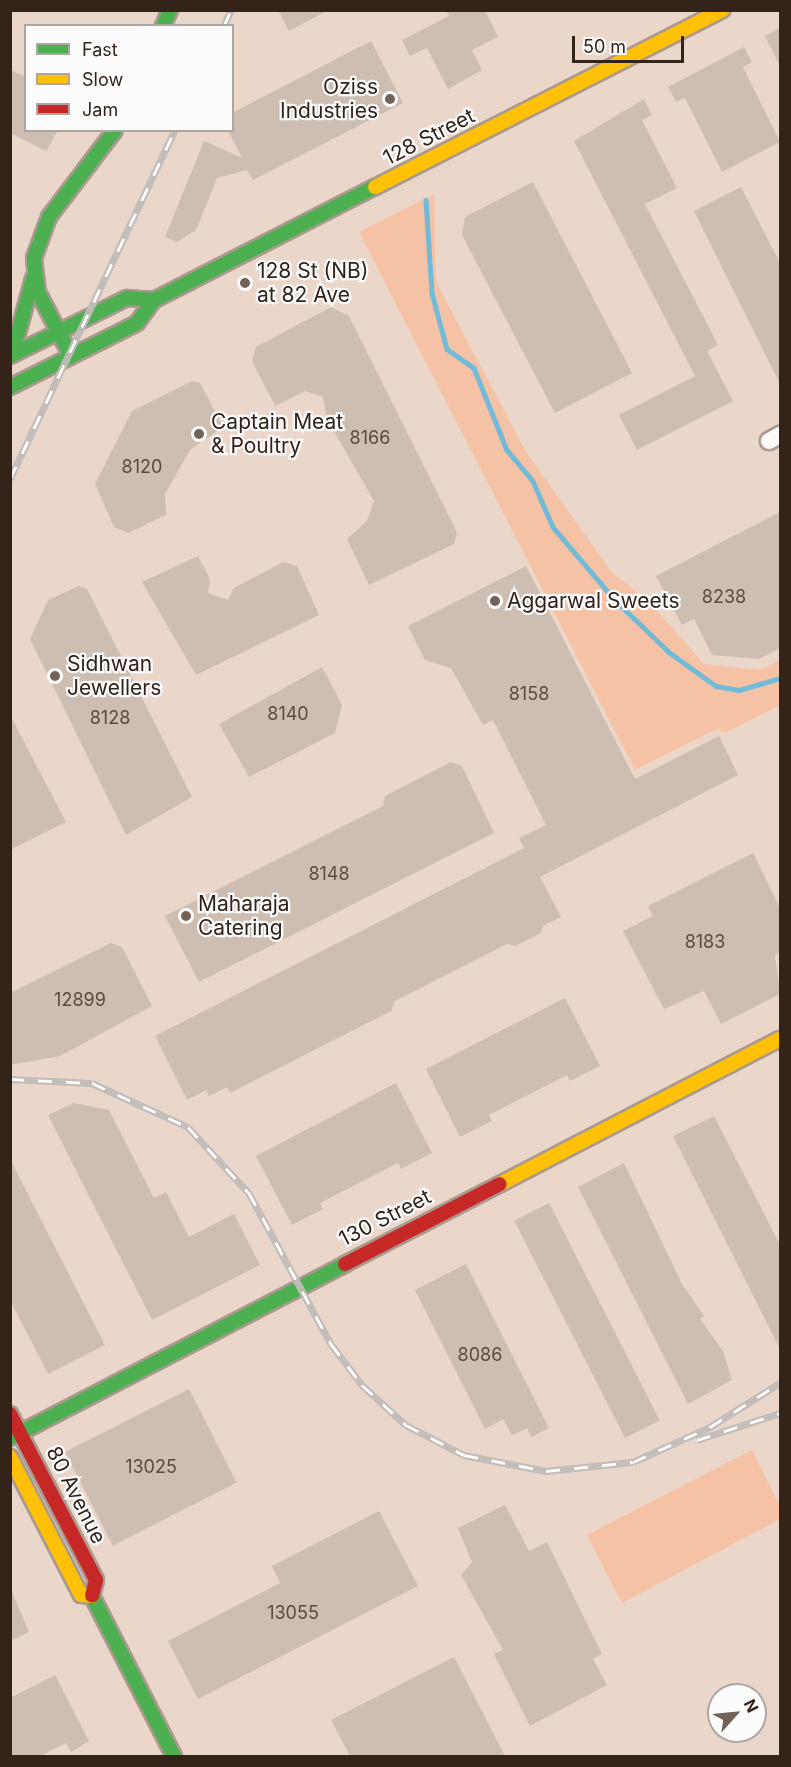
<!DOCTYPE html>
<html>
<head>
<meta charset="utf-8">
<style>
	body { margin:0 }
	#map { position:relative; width:791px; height:1767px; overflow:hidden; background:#ebd6ca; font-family:Inter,sans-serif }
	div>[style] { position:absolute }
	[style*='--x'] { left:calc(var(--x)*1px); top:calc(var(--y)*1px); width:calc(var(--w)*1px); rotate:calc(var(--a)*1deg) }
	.green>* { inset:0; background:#f5c2a5 }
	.stream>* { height:4.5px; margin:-2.25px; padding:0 2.25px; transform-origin:2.25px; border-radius:2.25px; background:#71bbd9 }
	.building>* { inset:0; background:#cebeb1; transform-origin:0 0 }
	.roads { filter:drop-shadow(2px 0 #aa998f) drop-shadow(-2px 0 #aa998f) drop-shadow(0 2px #aa998f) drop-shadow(0 -2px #aa998f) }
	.street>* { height:16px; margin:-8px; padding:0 8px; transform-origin:8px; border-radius:8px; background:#fcf9f7 }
	.fast>* { height:14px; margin:-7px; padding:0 7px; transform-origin:7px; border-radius:7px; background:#4caf50 }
	.slow>* { height:14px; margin:-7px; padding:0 7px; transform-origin:7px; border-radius:7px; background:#ffc107 }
	.jam>* { height:14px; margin:-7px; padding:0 7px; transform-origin:7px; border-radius:7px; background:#c62828 }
	.rail>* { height:7px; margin-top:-3.5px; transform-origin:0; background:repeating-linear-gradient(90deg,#fcfcfc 0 14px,#c1bcb9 0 28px); box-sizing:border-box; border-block:2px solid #c1bcb9 }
	.dots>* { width:16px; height:16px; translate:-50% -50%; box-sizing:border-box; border:3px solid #fcfcfc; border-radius:50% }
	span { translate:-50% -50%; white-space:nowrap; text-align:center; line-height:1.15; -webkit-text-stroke:4.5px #fcfcfc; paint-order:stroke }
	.number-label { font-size:18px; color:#5a4a3f }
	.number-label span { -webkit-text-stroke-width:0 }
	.poi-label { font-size:21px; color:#342319 }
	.right { translate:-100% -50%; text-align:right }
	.left { translate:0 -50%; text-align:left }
	.street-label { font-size:21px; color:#342319 }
	.frame { position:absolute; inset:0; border:12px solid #342319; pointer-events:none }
	.legend { position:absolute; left:24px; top:24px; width:210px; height:108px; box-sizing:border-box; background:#fcfcfc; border:2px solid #aca5a1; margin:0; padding:8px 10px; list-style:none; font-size:18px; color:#342319 }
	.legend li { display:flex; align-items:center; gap:12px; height:30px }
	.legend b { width:30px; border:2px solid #aca5a1 }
	.north { position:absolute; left:707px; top:1683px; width:60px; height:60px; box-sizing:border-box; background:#fcfcfc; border:2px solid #aca5a1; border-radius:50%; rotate:63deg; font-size:16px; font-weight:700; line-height:24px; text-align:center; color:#342319 }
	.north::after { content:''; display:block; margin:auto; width:21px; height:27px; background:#746257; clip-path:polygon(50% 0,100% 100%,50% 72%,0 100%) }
	.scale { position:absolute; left:572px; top:36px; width:112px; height:27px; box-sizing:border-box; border:3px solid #342319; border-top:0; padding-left:8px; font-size:18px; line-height:21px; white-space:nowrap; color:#342319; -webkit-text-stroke:4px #fcfcfc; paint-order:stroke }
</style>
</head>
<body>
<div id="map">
	<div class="green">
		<div style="clip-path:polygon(434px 194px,436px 282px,526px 452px,611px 571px,651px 604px,704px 664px,761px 670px,780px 660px,780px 705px,725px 733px,717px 729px,635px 770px,359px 232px)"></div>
		<div style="clip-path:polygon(752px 1450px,780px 1507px,780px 1519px,622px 1603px,587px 1535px)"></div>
	</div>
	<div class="stream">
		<div style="--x:426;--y:200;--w:93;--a:86.3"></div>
		<div style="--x:432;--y:293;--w:58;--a:75"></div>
		<div style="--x:447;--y:349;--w:33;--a:35"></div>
		<div style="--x:474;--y:368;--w:88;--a:68.1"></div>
		<div style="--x:507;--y:450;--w:40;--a:50"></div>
		<div style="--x:533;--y:481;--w:50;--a:66.5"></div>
		<div style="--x:553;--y:527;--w:94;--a:49.7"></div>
		<div style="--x:614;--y:599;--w:76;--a:43.9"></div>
		<div style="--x:669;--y:652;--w:58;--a:35.9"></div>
		<div style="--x:716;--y:686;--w:23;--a:10"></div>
		<div style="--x:739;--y:690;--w:43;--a:-16.3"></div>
	</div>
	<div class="building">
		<div style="clip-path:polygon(278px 10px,329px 10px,289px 31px)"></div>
		<div style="clip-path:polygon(446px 10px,485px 10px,498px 37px,472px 50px,482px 70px,448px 89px,427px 48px,410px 56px,402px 40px,449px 16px)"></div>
		<div style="clip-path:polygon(780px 28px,780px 66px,765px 36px)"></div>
		<div style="clip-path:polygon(371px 41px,403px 103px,253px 180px,247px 170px,217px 178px,196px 230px,177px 242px,165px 237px,204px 141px,242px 158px,228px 130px,232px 130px,232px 113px)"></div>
		<div style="clip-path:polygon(744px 47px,752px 62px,743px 67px,780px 142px,722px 172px,685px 98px,676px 102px,668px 87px)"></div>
		<div style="clip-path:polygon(10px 70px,26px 77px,26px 130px,58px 130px,46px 151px,10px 133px)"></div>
		<div style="clip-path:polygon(644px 99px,652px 115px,642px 120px,677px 188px,645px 204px,718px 345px,707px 351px,733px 401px,637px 450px,619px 415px,695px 376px,574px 141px)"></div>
		<div style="clip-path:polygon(533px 182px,632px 373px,555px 413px,462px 235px,465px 217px)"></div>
		<div style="clip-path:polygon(741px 187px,780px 263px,780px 384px,694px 211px)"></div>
		<div style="clip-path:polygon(331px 307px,349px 316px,457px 532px,454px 544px,369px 585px,347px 539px,367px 521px,374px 501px,327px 419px,323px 397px,305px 391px,275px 406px,252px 361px,256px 347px)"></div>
		<div style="clip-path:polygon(192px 381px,200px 383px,223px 427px,190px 450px,165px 494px,166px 515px,128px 533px,114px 527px,95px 484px,132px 411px)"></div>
		<div style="clip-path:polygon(780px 512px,780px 648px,759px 659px,712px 655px,694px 619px,682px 625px,656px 576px)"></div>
		<div style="clip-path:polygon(198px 556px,210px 579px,208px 593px,228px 600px,234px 588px,283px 562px,297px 566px,319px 615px,196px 675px,142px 582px)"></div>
		<div style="clip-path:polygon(526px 566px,635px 779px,719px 736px,738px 775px,540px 877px,561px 917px,543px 926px,541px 933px,515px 946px,507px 944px,395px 1001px,391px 1011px,230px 1093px,227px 1087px,209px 1096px,206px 1090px,187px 1100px,155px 1036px,524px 848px,519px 838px,546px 825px,493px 720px,483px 725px,451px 668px,425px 660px,408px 626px)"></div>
		<div style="clip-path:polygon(79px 586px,87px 589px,192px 797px,126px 835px,30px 639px,48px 600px)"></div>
		<div style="clip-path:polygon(322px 667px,342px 705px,335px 733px,249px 777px,219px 724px)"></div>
		<div style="clip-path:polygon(10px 715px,66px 822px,10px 850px)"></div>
		<div style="clip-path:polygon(451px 762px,462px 766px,494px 833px,199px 982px,165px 916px,383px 806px,385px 796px)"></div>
		<div style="clip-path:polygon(753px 853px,780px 908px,780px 952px,775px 955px,780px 994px,721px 1024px,704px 991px,664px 1009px,623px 931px,653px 916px,648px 906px)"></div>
		<div style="clip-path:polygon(111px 943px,122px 947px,152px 1006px,60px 1056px,10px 1065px,10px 993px)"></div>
		<div style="clip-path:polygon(565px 998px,600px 1066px,570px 1081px,567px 1075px,489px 1115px,492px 1121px,460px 1137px,426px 1069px)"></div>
		<div style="clip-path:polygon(396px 1083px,432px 1153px,401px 1169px,398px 1163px,320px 1203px,323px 1209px,292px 1225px,256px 1156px)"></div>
		<div style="clip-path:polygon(74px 1103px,109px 1110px,154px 1198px,166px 1192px,189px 1237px,234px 1214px,260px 1265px,152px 1320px,48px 1115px)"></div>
		<div style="clip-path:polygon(714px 1116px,780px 1245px,780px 1349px,673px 1136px)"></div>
		<div style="clip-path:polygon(10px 1159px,105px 1345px,48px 1374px,10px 1300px)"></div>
		<div style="clip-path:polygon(624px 1163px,682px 1284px,704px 1316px,700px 1319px,723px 1351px,732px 1380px,688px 1404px,578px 1187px)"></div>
		<div style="left:549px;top:1203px;width:244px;height:39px;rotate:63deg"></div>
		<div style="clip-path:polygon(466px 1264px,549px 1428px,531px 1437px,527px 1428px,512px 1435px,503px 1419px,485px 1429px,415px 1290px)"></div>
		<div style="left:189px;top:1389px;width:105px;height:139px;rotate:63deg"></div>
		<div style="clip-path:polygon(505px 1505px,529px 1551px,547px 1542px,602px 1654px,593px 1659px,607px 1685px,530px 1726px,494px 1654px,503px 1650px,461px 1575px,472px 1562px,458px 1528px)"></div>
		<div style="clip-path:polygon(379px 1511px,418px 1586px,198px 1699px,168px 1641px,280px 1583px,272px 1566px)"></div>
		<div style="clip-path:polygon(10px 1587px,29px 1632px,10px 1641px)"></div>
		<div style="clip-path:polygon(454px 1657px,505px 1756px,350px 1756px,331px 1720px)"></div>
		<div style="clip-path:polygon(55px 1675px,89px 1741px,71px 1752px,66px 1743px,40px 1756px,10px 1756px,10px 1698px)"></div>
	</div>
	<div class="roads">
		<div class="street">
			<div style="--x:769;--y:441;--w:13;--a:-29"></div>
		</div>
		<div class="fast">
			<div style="--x:163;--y:26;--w:17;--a:-66"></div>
			<div style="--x:12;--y:355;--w:80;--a:-74.7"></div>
			<div style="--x:10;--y:356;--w:131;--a:-26.4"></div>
			<div style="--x:127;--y:298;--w:27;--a:4"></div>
			<div style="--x:71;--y:356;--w:72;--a:-117.3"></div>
			<div style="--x:38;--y:292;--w:34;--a:-97"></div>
			<div style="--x:34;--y:258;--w:44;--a:-69.9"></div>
			<div style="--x:49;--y:217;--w:109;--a:-52.8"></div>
			<div style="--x:10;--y:387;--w:142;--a:-26.7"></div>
			<div style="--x:137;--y:323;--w:29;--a:-54"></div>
			<div style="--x:154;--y:300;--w:248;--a:-27.1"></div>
			<div style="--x:10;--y:1438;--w:377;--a:-27.4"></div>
			<div style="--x:92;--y:1596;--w:180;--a:62.9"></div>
		</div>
		<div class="slow">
			<div style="--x:375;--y:187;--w:390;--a:-27"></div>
			<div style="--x:500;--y:1184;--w:315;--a:-27.4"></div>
			<div style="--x:10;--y:1457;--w:155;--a:62.8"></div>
			<div style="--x:81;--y:1595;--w:11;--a:5"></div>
		</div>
		<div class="jam">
			<div style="--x:345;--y:1264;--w:174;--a:-27.3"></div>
			<div style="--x:10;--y:1414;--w:187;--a:62.6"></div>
			<div style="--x:96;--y:1580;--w:16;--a:104"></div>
		</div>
	</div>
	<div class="rail">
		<div style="--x:224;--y:26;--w:17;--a:-66"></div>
		<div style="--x:10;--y:479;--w:386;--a:-64.7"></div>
		<div style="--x:10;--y:1079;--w:82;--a:2.8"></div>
		<div style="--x:92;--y:1083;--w:106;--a:24.6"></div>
		<div style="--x:188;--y:1127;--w:90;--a:47.3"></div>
		<div style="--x:249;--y:1193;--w:172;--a:61.5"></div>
		<div style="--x:331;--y:1344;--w:51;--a:52.9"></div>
		<div style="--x:362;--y:1385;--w:59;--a:42.3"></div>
		<div style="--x:406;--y:1425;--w:65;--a:27.3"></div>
		<div style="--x:464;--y:1455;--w:84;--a:11"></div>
		<div style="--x:546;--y:1471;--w:87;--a:-5.9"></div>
		<div style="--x:633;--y:1462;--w:85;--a:-24.4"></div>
		<div style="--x:710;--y:1427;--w:83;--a:-32.2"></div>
		<div style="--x:697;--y:1440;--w:87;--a:-18"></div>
	</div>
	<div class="dots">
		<div style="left:390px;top:99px;background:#746257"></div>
		<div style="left:245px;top:283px;background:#746257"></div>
		<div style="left:199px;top:434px;background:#746257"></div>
		<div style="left:495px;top:601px;background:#746257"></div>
		<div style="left:55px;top:676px;background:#746257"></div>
		<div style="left:186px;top:916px;background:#746257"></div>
	</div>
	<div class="number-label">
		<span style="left:370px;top:438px">8166</span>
		<span style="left:142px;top:467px">8120</span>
		<span style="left:724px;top:597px">8238</span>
		<span style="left:529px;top:694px">8158</span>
		<span style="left:288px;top:714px">8140</span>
		<span style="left:110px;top:718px">8128</span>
		<span style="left:329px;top:874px">8148</span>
		<span style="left:705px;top:942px">8183</span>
		<span style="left:80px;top:1000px">12899</span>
		<span style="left:480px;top:1355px">8086</span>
		<span style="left:151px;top:1467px">13025</span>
		<span style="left:293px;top:1613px">13055</span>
	</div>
	<div class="poi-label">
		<span class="right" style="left:378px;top:99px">Oziss<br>Industries</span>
		<span class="left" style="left:257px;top:283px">128 St (NB)<br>at 82 Ave</span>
		<span class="left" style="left:211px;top:434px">Captain Meat<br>&amp; Poultry</span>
		<span class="left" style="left:507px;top:601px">Aggarwal Sweets</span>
		<span class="left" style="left:67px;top:676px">Sidhwan<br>Jewellers</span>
		<span class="left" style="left:198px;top:916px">Maharaja<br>Catering</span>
	</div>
	<div class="street-label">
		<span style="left:429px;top:137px;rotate:-27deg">128 Street</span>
		<span style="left:385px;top:1218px;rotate:-27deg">130 Street</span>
		<span style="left:76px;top:1495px;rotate:63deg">80 Avenue</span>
	</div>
	<div class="frame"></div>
	<ul class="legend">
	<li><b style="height:8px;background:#4caf50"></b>Fast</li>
	<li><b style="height:8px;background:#ffc107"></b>Slow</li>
	<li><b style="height:8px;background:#c62828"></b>Jam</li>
	</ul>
	<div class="north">N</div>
	<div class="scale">50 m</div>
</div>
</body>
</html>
